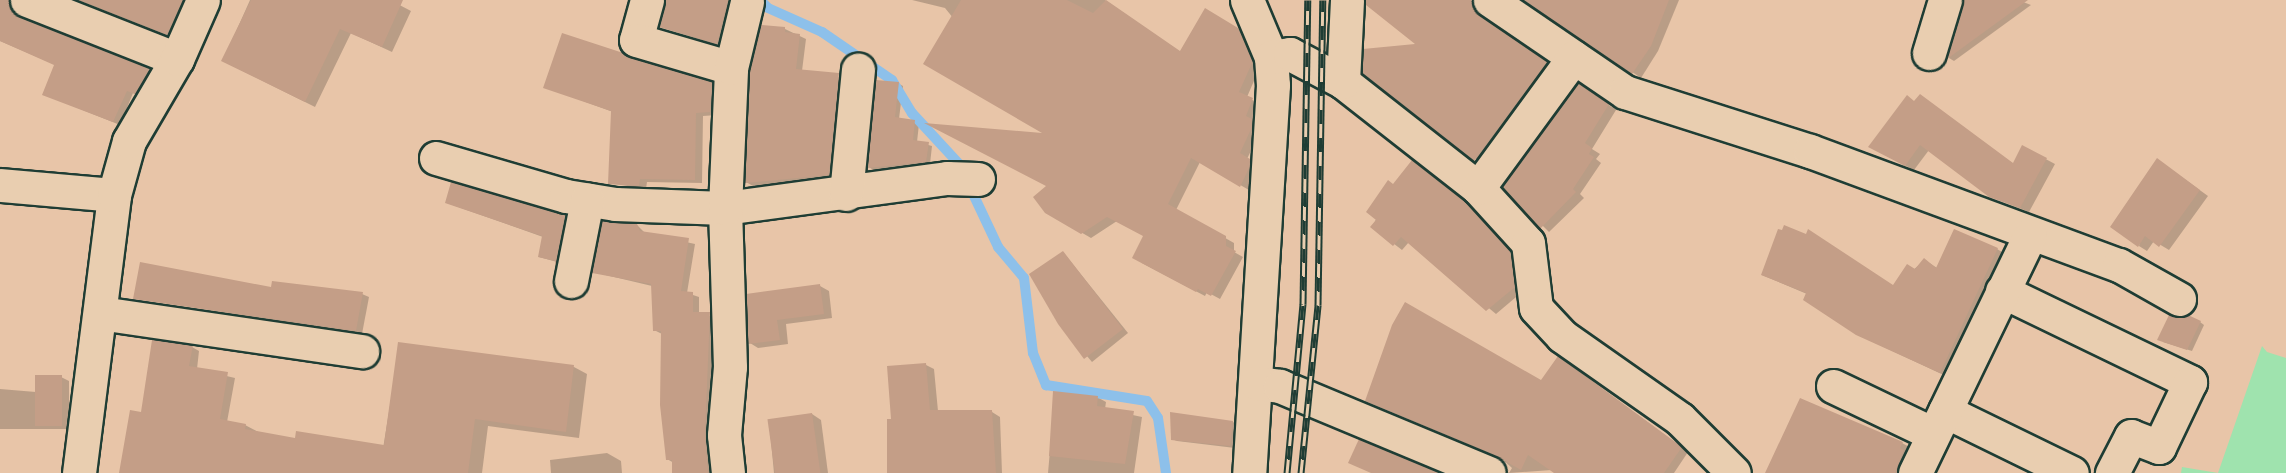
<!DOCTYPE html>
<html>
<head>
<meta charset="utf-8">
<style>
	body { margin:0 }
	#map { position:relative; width:2286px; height:473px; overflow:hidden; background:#e8c5a8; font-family:"Comic Neue",sans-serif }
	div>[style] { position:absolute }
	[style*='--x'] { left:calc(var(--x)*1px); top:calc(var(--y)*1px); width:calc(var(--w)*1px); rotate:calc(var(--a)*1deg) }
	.green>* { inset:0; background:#9fe3ae }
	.shadow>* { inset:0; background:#0003 }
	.stream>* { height:10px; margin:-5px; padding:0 5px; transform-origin:5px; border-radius:5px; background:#8dc0ea }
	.building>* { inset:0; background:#c49e87; transform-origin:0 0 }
	.roads { filter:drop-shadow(2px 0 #1f3d34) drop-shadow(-2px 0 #1f3d34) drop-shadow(0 2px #1f3d34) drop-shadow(0 -2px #1f3d34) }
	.street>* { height:33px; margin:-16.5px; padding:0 16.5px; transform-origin:16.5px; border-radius:16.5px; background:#e9ceb0 }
	.rail>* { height:7px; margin-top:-3.5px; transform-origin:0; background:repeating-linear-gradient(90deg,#e9ceb0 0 14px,#1f3d34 0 28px); box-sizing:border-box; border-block:2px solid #1f3d34 }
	span { translate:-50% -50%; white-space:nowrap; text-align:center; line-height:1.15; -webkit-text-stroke:4.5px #e9ceb0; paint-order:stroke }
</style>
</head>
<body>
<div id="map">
	<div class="green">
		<div style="clip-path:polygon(2262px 346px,2267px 352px,2286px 358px,2286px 473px,2181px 473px,2182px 467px,2218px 473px)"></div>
	</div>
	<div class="shadow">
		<div style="clip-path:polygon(0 0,17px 0,14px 7px,25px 21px,155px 73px,141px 97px,133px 93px,120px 125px,43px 94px,56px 65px,0 41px)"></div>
		<div style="clip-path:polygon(79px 0,190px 0,174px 37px)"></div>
		<div style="clip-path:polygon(250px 0,390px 0,411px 11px,392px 52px,351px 33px,315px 107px,223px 61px)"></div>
		<div style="clip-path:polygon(667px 0,739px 0,724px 47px,661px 27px)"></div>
		<div style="clip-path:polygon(912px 0,1105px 0,1180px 52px,1206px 10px,1247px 34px,1260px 67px,1247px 97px,1261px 105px,1254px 122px,1260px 125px,1260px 132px,1247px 159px,1258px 165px,1257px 173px,1249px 190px,1200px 162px,1176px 210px,1234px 243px,1234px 252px,1243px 257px,1220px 299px,1207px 292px,1205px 296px,1142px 263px,1145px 236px,1117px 221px,1091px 238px,1046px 212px,1048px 135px,945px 8px)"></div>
		<div style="clip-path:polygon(1366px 0,1461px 0,1554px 67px,1483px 164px,1364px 73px,1419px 45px)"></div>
		<div style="clip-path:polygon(1526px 0,1679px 0,1658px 51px,1641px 78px)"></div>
		<div style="clip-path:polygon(1963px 0,2018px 0,2031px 5px,1954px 61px,1949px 58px)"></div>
		<div style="clip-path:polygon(785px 29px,806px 39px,802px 71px,845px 78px,835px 178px,753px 186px,746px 182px)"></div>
		<div style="clip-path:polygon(711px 83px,719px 88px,717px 115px,703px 116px,702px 183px,647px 182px,646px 189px,609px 183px,613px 112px,545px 87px)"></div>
		<div style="clip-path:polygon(899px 84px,903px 86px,899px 119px,919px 124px,917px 142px,932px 146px,930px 164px,873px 170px,869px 167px)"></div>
		<div style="clip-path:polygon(1587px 90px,1616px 110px,1592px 149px,1600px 154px,1596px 159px,1601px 163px,1580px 194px,1584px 198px,1549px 232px,1504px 187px)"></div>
		<div style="clip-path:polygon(1907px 97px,2014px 164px,2023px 147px,2055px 164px,2029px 212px,1990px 196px,1929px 150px,1914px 170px,1879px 152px)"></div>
		<div style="clip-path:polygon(2158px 160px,2208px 196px,2169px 250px,2154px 241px,2147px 251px,2139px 246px)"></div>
		<div style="clip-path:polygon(1413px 162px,1474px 208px,1518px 257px,1522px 292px,1496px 314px,1409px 242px,1402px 250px,1372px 227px,1394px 185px)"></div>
		<div style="clip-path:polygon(447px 203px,564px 216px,569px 219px,559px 267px,557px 262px,539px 257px,543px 237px)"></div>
		<div style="clip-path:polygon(637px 225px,645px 233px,695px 244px,687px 293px,699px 297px,699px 314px,715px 317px,714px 473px,675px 473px,674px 463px,667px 459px,662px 334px,654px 330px,652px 286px,593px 272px)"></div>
		<div style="clip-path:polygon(1997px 249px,2007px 255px,1950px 378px,1869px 340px,1807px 294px,1762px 275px,1894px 286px,1925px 260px,1937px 268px)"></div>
		<div style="clip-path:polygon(1063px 252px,1128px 333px,1092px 362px,1059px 323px)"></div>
		<div style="clip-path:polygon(820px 286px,829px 291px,832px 318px,786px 324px,788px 344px,758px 348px,750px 343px,748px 296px)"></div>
		<div style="clip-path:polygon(272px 289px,362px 294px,369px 297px,362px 334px,135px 298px)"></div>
		<div style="clip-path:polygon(2200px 322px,2204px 325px,2192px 351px,2163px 342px)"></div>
		<div style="clip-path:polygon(400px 344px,574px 367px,587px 374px,579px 438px,488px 426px,482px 473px,379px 473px)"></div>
		<div style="clip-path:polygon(192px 347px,199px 351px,197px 369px,235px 378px,227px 422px,245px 425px,335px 473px,121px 473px,143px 414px)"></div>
		<div style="clip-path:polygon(1566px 362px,1688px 452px,1674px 473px,1556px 473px,1552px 470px,1509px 473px,1512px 468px,1500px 457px,1541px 382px)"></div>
		<div style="clip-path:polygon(926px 365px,934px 369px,938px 411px,992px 412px,1000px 417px,1002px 473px,888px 473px,893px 420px)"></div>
		<div style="clip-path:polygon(61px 377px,69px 381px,69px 429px,0 429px,0 389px,36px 392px)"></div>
		<div style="clip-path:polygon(1055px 393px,1097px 397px,1106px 402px,1105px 409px,1142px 417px,1134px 473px,1048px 473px)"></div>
		<div style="clip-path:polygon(812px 414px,821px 420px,828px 473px,774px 473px,769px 420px)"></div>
		<div style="clip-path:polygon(1172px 414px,1233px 422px,1237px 425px,1235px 448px,1177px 441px,1172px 439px)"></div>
		<div style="clip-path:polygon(1902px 443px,1911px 448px,1907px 473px,1767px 473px)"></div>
		<div style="clip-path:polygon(607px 453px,621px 461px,622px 473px,551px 473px,550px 460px)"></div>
	</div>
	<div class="stream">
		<div style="--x:760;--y:0;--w:11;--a:45"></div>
		<div style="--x:768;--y:8;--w:59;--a:24"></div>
		<div style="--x:822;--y:32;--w:85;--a:34.4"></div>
		<div style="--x:892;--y:80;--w:39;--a:59"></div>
		<div style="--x:912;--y:113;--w:69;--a:47.3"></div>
		<div style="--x:959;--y:164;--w:92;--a:64.8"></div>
		<div style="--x:998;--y:247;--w:40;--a:50"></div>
		<div style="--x:1024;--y:278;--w:76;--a:83.2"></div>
		<div style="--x:1033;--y:353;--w:35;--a:68"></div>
		<div style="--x:1046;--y:385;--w:102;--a:9"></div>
		<div style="--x:1147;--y:401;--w:20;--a:57"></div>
		<div style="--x:1158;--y:418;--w:56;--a:81.7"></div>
	</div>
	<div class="building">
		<div style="clip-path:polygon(0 0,9px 0,12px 11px,20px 17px,150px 68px,135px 94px,127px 91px,113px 122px,42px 95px,54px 65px,0 41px)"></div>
		<div style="clip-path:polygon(78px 0,183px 0,167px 35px)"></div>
		<div style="clip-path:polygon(251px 0,403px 0,382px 47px,340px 29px,305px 102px,221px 61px)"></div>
		<div style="clip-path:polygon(666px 0,728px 0,717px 44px,659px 27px)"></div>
		<div style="clip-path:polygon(961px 0,1067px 0,1093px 13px,1106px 0,1180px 51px,1205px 8px,1238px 28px,1253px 61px,1239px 92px,1253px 98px,1246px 116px,1252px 119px,1252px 127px,1240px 153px,1250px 159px,1249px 168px,1240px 187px,1191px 158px,1168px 204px,1226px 236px,1226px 246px,1236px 251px,1211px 296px,1198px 289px,1196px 292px,1132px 258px,1143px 236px,1107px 217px,1081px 234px,1045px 213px,1033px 197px,1046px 186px,924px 123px,1042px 133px,923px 64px)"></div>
		<div style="clip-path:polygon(1366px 0,1471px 0,1479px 15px,1547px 62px,1474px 161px,1362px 73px,1363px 49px,1415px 44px,1366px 5px)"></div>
		<div style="clip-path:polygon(1523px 0,1669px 0,1651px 46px,1632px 74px)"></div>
		<div style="clip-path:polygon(1963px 0,2028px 0,1947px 59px)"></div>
		<div style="clip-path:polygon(761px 25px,785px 27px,785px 32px,800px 34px,796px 69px,839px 73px,829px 175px,745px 183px,750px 71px)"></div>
		<div style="clip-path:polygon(562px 33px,712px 82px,710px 112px,696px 113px,695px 180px,640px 179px,639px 186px,608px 184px,611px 111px,543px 88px)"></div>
		<div style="clip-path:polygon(876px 80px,899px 82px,895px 117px,915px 120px,913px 140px,929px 142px,926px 162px,867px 168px)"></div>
		<div style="clip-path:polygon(1578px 83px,1609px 104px,1585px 143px,1592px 148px,1589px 154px,1594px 157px,1573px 189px,1576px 192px,1540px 229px,1502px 187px)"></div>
		<div style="clip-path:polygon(1920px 94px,2013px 163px,2022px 145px,2047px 158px,2020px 208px,1989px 197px,1920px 145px,1905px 166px,1868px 147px,1907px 95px,1914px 101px)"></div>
		<div style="clip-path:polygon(2157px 158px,2200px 190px,2159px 247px,2145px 236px,2138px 247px,2110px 227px)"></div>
		<div style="clip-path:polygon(1412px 160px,1465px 202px,1510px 251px,1515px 287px,1486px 311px,1401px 237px,1393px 246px,1370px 227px,1376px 220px,1366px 212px,1388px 180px,1393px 184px)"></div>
		<div style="clip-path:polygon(451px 182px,565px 215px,555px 267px,555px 261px,538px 257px,542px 236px,445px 203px)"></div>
		<div style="clip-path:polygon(602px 221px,637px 224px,640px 231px,689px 238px,681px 291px,693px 292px,693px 312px,710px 312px,705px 434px,708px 473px,672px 473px,672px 460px,666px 460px,660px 405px,661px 331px,653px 331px,651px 284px,592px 273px)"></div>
		<div style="clip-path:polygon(1784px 225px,1806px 234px,1808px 229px,1893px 285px,1907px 264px,1915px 269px,1924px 258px,1936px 268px,1954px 229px,1998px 248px,1940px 373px,1856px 335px,1803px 300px,1806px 293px,1761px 275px,1778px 229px,1782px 230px)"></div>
		<div style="clip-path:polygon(1063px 251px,1123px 329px,1084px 359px,1058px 324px,1029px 274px)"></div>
		<div style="clip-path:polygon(140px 262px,271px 287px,272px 281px,363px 292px,356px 331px,133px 299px)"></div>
		<div style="clip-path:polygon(820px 284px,824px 314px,777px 320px,780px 340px,748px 344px,746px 294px)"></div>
		<div style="clip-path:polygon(1405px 302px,1541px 380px,1558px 356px,1682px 447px,1664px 473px,1554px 473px,1528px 455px,1521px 470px,1496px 456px,1365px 401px,1392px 325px)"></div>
		<div style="clip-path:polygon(2169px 315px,2188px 315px,2201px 321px,2187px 350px,2157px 340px)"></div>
		<div style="clip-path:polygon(152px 340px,193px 345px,189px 366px,228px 372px,220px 419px,246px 424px,245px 429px,295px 438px,296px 431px,384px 445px,398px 342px,574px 365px,566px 432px,475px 419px,468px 473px,119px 473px,130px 410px,141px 412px)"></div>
		<div style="clip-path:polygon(926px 363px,930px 410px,992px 410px,996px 473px,887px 473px,887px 419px,891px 419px,887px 366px)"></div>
		<div style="left:35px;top:375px;width:27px;height:51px"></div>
		<div style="clip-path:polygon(1053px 391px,1098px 396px,1097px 406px,1134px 411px,1125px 464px,1049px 456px)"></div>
		<div style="clip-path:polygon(1800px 398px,1903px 442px,1900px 448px,1904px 450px,1895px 473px,1765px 473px)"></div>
		<div style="clip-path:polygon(1170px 412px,1233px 421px,1230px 446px,1171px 440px)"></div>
		<div style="left:812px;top:413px;width:61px;height:45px;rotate:82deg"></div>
		<div style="clip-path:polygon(1359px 439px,1440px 473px,1371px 473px,1348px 463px)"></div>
	</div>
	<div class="roads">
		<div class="street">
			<div style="--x:27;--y:0;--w:161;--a:21.5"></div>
			<div style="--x:647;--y:0;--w:41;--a:105.4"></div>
			<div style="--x:636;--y:40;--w:99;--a:16.4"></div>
			<div style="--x:1247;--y:0;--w:62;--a:67.2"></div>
			<div style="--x:1271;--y:57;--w:28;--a:86"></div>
			<div style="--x:1273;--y:85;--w:389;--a:93.5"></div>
			<div style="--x:1490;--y:0;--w:163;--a:34.3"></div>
			<div style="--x:1625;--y:92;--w:194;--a:17.7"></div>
			<div style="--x:1810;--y:151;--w:329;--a:20.3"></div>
			<div style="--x:2119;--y:265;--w:69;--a:29.5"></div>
			<div style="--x:1929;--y:53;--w:55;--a:-73.2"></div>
			<div style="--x:1271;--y:57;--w:19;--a:-9"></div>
			<div style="--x:1290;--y:54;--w:60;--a:27.8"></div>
			<div style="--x:1343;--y:82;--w:172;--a:38.1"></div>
			<div style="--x:1478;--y:188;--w:74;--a:47.7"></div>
			<div style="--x:1528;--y:243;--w:65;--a:83"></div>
			<div style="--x:1536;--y:308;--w:38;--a:47"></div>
			<div style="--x:1562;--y:336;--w:144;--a:35.1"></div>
			<div style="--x:1680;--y:419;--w:76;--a:45"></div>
			<div style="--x:1343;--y:82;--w:82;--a:-87.2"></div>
			<div style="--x:436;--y:158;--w:135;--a:16.3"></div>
			<div style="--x:566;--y:196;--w:50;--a:9.3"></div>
			<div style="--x:615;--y:204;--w:110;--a:2.1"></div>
			<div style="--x:725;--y:208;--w:224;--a:-7.7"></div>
			<div style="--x:947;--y:178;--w:31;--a:2"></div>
			<div style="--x:0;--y:185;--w:114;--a:5"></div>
			<div style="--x:1478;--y:188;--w:162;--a:-53.8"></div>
			<div style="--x:846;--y:194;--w:125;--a:-84.5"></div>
			<div style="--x:571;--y:281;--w:83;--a:-78.8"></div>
			<div style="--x:2002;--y:291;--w:209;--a:25.8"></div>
			<div style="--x:2190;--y:382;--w:72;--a:115.5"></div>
			<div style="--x:2159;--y:447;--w:30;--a:-159"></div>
			<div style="--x:2131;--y:436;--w:42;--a:117.2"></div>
			<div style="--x:100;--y:313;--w:265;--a:8.3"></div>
			<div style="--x:1256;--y:383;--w:24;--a:7"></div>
			<div style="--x:1280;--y:386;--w:226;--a:22.6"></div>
			<div style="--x:1833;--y:386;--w:111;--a:25.6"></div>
			<div style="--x:1945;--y:411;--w:141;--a:26"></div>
			<div style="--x:79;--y:473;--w:280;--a:-82.8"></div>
			<div style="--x:114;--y:195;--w:56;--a:-74.5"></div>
			<div style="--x:129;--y:141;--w:95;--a:-59.7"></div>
			<div style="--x:177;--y:59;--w:64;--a:-66.2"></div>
			<div style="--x:728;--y:473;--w:38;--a:-96"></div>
			<div style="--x:724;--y:435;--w:68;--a:-85"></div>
			<div style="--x:730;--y:367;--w:159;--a:-91.8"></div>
			<div style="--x:725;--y:208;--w:140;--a:-87.5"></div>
			<div style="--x:731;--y:68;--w:68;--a:-76.4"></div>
			<div style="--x:1915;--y:473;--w:264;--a:-64.2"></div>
		</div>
	</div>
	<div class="rail">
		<div style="--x:1287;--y:473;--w:170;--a:-84.6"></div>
		<div style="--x:1303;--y:304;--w:304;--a:-89.1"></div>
		<div style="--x:1301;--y:473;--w:169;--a:-84.2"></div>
		<div style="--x:1318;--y:305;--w:305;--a:-89.1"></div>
	</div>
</div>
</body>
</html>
